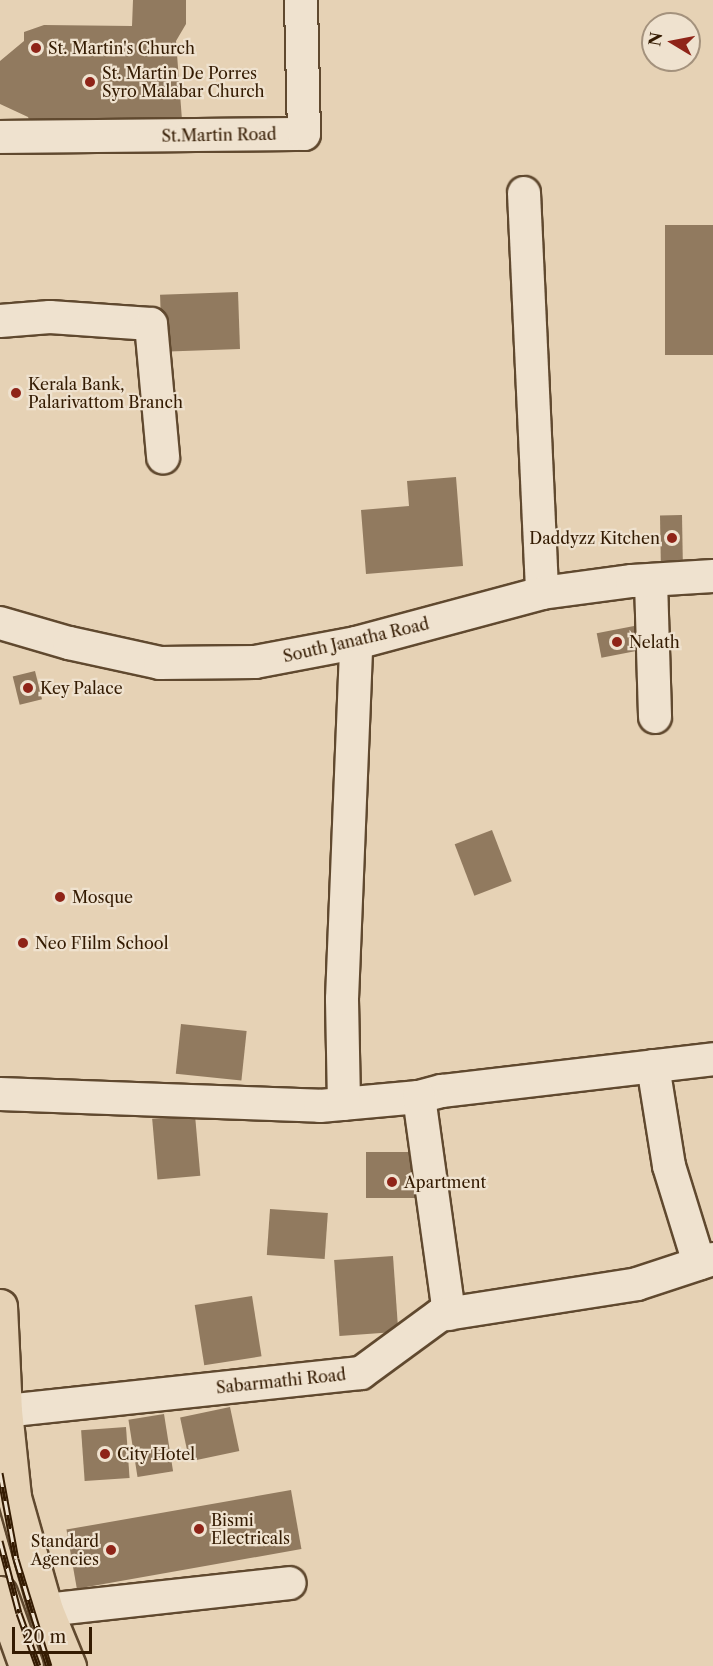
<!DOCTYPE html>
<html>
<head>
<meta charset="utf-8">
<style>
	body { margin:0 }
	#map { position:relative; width:713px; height:1666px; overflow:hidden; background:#e6d2b5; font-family:"Libre Caslon Text",serif }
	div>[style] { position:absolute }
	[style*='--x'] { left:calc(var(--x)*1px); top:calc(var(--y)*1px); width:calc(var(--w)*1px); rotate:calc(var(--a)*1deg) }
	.building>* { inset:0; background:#917a5f; transform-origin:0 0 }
	.roads { filter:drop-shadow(2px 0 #60492f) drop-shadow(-2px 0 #60492f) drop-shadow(0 2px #60492f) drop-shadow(0 -2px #60492f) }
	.minor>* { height:32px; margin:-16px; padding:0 16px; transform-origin:16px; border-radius:16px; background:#efe2cf }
	.major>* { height:33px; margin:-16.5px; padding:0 16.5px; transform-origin:16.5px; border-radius:16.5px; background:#e6d2b5 }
	.rail>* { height:7px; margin-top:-3.5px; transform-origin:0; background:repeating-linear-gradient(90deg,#efe2cf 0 14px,#341b02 0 28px); box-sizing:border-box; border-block:2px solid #341b02 }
	.dots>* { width:16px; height:16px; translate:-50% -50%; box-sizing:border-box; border:3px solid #efe2cf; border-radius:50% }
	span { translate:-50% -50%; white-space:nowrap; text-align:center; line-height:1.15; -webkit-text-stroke:4.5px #efe2cf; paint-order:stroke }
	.poi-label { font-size:16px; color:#341b02 }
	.left { translate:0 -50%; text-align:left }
	.right { translate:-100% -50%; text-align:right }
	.street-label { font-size:16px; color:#341b02 }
	.north { position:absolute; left:641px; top:12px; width:60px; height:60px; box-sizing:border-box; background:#efe2cf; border:2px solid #a4927d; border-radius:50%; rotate:280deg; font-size:16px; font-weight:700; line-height:24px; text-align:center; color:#341b02 }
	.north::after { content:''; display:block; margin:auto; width:21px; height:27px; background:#8f2418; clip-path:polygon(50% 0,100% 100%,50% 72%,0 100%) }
	.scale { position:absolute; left:12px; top:1627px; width:80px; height:27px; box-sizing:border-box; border:3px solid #341b02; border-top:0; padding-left:8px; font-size:18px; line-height:21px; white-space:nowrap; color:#341b02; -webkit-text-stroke:4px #efe2cf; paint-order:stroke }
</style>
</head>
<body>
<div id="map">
	<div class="building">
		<div style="clip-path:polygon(133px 0,186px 0,186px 24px,176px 41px,182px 120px,33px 129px,28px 117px,0 104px,0 61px,24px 41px,24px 32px,44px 25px,132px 26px)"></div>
		<div style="left:713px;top:225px;width:130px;height:48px;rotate:90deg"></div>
		<div style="left:238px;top:292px;width:57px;height:78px;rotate:88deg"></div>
		<div style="clip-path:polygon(456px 477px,463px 566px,366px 574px,361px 510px,409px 506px,407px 481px)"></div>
		<div style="left:682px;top:515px;width:46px;height:22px;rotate:89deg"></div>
		<div style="left:634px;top:626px;width:25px;height:38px;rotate:79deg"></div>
		<div style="left:35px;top:671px;width:29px;height:23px;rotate:76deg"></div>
		<div style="left:492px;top:830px;width:55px;height:40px;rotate:69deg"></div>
		<div style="left:181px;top:1024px;width:66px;height:50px;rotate:6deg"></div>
		<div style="left:195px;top:1115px;width:61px;height:43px;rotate:85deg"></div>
		<div style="clip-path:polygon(366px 1152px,408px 1152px,418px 1167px,418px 1198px,366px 1198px)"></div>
		<div style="left:270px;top:1209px;width:58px;height:46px;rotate:4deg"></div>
		<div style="left:393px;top:1256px;width:76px;height:59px;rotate:86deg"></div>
		<div style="left:252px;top:1296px;width:61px;height:58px;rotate:81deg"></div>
		<div style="left:230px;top:1407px;width:45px;height:51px;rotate:78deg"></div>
		<div style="left:164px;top:1414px;width:58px;height:36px;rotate:81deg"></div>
		<div style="left:126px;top:1427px;width:51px;height:45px;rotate:86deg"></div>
		<div style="left:291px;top:1490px;width:60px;height:228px;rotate:80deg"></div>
	</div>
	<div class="roads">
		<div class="minor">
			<div style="--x:0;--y:137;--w:304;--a:-0.6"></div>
			<div style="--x:304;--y:134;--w:134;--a:-91.3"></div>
			<div style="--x:524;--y:193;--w:400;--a:87.4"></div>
			<div style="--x:0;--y:321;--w:50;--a:-4.6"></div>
			<div style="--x:50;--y:317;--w:101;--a:4"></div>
			<div style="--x:151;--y:324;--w:134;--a:84.8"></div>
			<div style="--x:651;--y:581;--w:136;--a:88.3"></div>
			<div style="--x:0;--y:623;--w:72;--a:16.2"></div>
			<div style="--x:69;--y:643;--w:93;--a:12.4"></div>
			<div style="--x:160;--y:663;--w:95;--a:-0.6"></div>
			<div style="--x:255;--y:662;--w:103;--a:-10.7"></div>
			<div style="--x:356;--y:643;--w:193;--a:-15"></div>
			<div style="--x:542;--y:593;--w:91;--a:-7.6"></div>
			<div style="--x:632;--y:581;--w:81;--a:-3.5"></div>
			<div style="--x:653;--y:1066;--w:101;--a:80.9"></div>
			<div style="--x:669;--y:1166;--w:102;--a:72.8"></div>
			<div style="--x:0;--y:1094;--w:320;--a:2.1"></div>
			<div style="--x:320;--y:1106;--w:99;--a:-5.2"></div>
			<div style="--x:419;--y:1097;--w:24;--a:-15"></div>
			<div style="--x:442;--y:1091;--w:273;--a:-6.7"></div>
			<div style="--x:419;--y:1097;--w:219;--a:82.1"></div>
			<div style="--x:344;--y:1104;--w:105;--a:-91.1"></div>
			<div style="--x:342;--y:999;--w:356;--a:-87.7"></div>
			<div style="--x:5;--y:1411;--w:358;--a:-6.1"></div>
			<div style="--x:361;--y:1373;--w:98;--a:-36.3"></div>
			<div style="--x:440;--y:1315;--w:199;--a:-8.9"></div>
			<div style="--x:637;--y:1284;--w:80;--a:-18.2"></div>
			<div style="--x:46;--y:1610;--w:245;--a:-6.3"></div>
		</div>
		<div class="major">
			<div style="--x:0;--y:1306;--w:105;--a:87.3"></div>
			<div style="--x:5;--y:1411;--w:86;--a:84"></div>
			<div style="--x:14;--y:1497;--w:117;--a:74.2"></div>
			<div style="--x:46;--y:1610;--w:61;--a:67.7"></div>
			<div style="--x:0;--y:1593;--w:77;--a:70.4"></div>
		</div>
	</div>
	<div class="rail">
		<div style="--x:0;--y:1473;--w:87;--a:79.5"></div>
		<div style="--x:16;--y:1559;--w:112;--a:72.9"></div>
		<div style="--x:0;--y:1541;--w:74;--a:75.2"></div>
		<div style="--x:19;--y:1613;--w:56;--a:70.3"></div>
	</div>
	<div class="dots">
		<div style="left:36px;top:48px;background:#8f2418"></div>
		<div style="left:90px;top:82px;background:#8f2418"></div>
		<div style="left:16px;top:393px;background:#8f2418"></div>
		<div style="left:672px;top:538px;background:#8f2418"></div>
		<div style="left:617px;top:642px;background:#8f2418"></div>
		<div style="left:28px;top:688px;background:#8f2418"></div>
		<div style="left:60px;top:897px;background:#8f2418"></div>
		<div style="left:23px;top:943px;background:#8f2418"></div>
		<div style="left:392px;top:1182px;background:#8f2418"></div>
		<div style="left:105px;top:1454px;background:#8f2418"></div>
		<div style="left:199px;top:1529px;background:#8f2418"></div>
		<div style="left:111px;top:1550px;background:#8f2418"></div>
	</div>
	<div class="poi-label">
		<span class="left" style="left:48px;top:48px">St. Martin's Church</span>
		<span class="left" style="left:102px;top:82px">St. Martin De Porres<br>Syro Malabar Church</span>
		<span class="left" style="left:28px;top:393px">Kerala Bank,<br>Palarivattom Branch</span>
		<span class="right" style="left:660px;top:538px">Daddyzz Kitchen</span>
		<span class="left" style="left:629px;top:642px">Nelath</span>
		<span class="left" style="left:40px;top:688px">Key Palace</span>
		<span class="left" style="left:72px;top:897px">Mosque</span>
		<span class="left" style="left:35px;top:943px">Neo FIilm School</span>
		<span class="left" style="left:404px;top:1182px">Apartment</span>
		<span class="left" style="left:117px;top:1454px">City Hotel</span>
		<span class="left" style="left:211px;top:1529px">Bismi<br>Electricals</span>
		<span class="right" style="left:99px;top:1550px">Standard<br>Agencies</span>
	</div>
	<div class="street-label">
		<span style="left:219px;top:135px;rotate:-1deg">St.Martin Road</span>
		<span style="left:356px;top:640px;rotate:-13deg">South Janatha Road</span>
		<span style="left:281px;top:1381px;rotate:-6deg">Sabarmathi Road</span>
	</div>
	<div class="north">N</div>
	<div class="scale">20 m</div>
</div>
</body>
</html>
